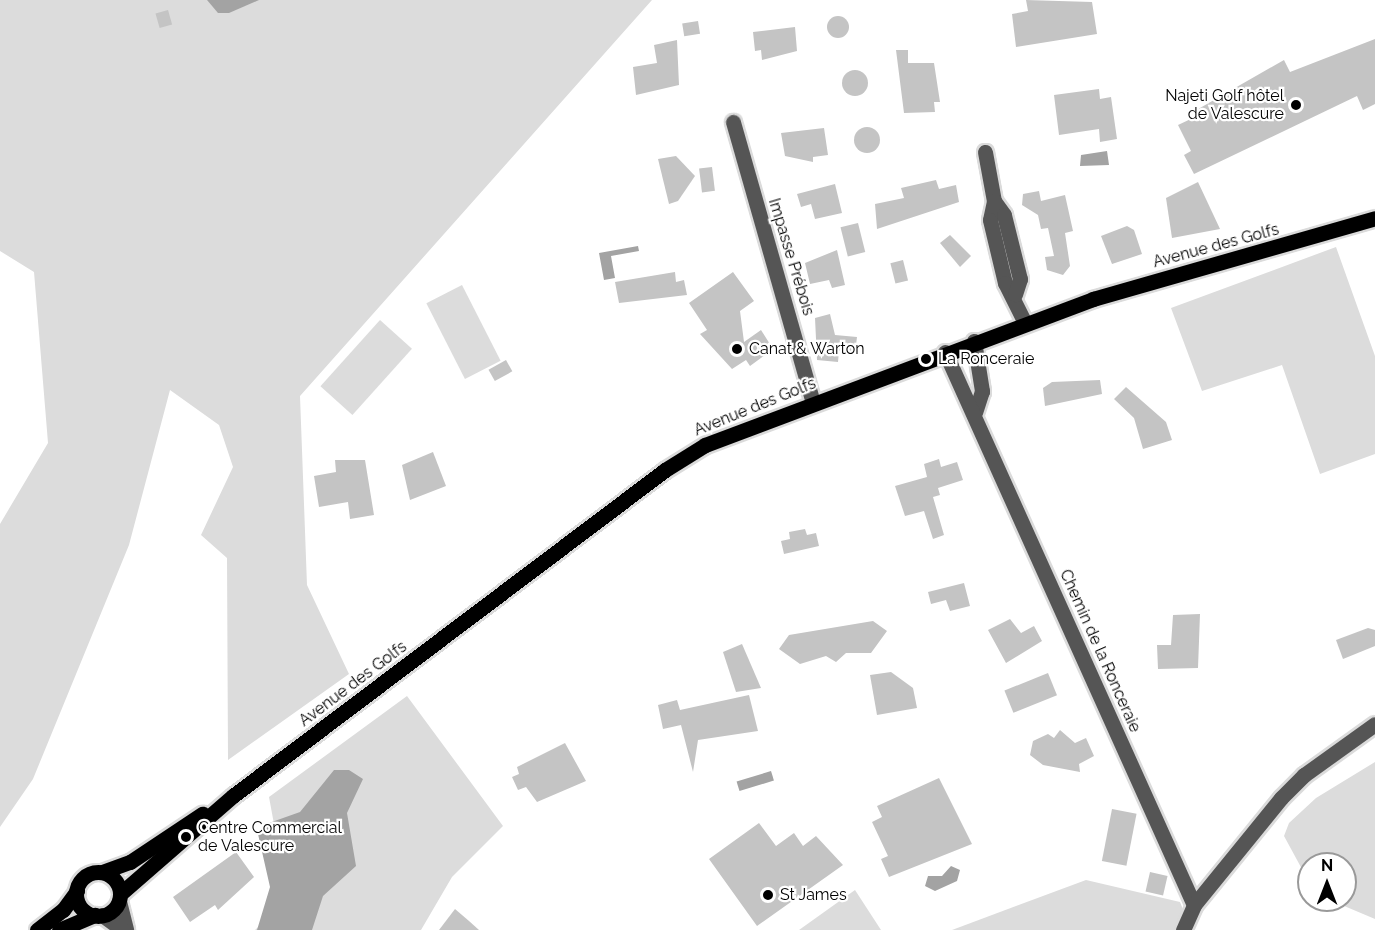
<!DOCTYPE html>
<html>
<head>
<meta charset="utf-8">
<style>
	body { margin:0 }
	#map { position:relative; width:1375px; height:930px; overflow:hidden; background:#fff; font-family:Raleway,sans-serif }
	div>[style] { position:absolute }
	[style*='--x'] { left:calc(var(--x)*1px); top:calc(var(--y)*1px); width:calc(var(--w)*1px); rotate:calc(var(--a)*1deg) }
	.green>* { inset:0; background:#dcdcdc; transform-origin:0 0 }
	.water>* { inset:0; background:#a3a3a3; transform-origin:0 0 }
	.building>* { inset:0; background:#c4c4c4; transform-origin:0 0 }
	.round { border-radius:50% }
	.roads { filter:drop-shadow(2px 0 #dbdbdb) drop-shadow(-2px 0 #dbdbdb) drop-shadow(0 2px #dbdbdb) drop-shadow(0 -2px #dbdbdb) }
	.minor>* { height:15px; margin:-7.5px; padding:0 7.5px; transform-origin:7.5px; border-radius:7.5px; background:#555 }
	.major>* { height:15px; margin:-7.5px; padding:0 7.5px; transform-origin:7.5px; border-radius:7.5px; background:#000 }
	.major>.ring { margin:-7.5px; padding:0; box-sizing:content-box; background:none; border:15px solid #000; border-radius:50% }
	.dots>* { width:16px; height:16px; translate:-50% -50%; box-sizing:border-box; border:3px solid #fff; border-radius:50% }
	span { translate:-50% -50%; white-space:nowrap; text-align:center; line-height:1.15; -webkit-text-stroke:4.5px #fff; paint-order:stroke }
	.poi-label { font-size:16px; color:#000 }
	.right { translate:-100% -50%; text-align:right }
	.left { translate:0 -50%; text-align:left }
	.street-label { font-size:16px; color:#000 }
	.north { position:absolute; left:1297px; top:852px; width:60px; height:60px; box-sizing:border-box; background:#fff; border:2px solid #999; border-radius:50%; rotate:0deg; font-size:16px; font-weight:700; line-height:24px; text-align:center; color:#000 }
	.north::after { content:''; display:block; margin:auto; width:21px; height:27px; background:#000; clip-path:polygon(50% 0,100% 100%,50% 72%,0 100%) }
</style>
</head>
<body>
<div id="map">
	<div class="green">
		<div style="clip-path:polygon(0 0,652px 0,300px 396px,307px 585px,349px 674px,228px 760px,227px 558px,201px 535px,233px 467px,219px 425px,170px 390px,129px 545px,33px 779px,0 827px,0 524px,48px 443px,34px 272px,0 251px)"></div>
		<div style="clip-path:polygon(1336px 247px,1375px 356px,1375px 454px,1320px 474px,1282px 365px,1202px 391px,1171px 308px)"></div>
		<div style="left:462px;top:285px;width:85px;height:40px;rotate:63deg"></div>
		<div style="left:380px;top:320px;width:43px;height:89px;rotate:42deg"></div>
		<div style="clip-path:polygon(407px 696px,503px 826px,452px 877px,421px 930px,255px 930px,273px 913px,283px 873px,269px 797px)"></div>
		<div style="clip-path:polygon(1375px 762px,1375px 919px,1330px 900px,1345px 900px,1345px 864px,1309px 864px,1309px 882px,1284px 836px,1289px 823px,1316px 798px)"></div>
		<div style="clip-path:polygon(1086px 880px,1180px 902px,1184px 912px,1176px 930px,952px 930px)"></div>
		<div style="clip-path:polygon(855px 890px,881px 930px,799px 930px)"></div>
	</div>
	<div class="water">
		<div style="clip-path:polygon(207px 0,259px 0,229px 13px,218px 13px)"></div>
		<div style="clip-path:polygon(1107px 151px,1109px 165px,1080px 166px,1081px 155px)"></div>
		<div style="clip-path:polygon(638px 246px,639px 251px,611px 256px,615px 278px,604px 280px,599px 253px)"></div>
		<div style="clip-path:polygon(334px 770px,349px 770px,363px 779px,347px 813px,356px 866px,323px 896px,312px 930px,257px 930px,270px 887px,258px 834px,269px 823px,300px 812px)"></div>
		<div style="left:771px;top:771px;width:10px;height:36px;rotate:73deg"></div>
		<div style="clip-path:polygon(951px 866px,960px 870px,957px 881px,935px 891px,925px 886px,928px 876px,942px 876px)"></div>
	</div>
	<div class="building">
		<div style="clip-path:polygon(1026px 0,1092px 2px,1097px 34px,1016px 47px,1012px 14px,1028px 11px)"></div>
		<div style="left:168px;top:10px;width:15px;height:13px;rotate:74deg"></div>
		<div class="round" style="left:827px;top:16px;width:22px;height:22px"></div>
		<div style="left:698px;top:21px;width:13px;height:16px;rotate:81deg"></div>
		<div style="clip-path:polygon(795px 27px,797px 51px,762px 60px,761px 50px,755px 51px,753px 32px)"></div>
		<div style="clip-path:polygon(1375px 39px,1375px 104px,1363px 110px,1357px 96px,1194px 174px,1184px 155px,1191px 151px,1178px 125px,1195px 117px,1193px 112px,1284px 60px,1290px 72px)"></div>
		<div style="clip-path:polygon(677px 40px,679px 85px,636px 95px,633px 67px,657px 63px,654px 45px)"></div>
		<div style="clip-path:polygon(896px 50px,908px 50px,908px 63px,934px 63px,940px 102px,934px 102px,935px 112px,904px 113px)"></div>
		<div class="round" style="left:842px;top:70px;width:26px;height:26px"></div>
		<div style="clip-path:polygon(1099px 89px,1100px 99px,1111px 97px,1117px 139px,1100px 142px,1099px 129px,1059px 135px,1054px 95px)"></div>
		<div class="round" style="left:854px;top:127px;width:26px;height:26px"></div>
		<div style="clip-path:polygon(824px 128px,828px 155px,813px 157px,813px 162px,785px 156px,781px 133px)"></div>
		<div style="clip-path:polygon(676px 156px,695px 176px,678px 201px,669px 204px,658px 159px)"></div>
		<div style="left:712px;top:167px;width:24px;height:13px;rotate:83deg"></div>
		<div style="clip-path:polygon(936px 180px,939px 189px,956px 185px,959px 202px,877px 229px,875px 204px,904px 198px,901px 188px)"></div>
		<div style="clip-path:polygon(1198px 182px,1220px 229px,1172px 238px,1166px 198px)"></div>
		<div style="clip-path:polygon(835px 184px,842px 213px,815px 219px,811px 204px,801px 207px,797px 194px)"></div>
		<div style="clip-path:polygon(1039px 191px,1041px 201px,1065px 195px,1073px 231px,1065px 233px,1070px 266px,1063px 275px,1047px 270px,1045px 257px,1054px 256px,1048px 228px,1041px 229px,1038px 215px,1022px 205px,1023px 194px)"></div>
		<div style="left:858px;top:223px;width:30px;height:18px;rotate:76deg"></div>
		<div style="clip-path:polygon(1127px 226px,1134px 230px,1142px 254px,1112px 264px,1101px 236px)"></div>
		<div style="clip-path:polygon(950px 235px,971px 256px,960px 267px,940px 243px)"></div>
		<div style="clip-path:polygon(837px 250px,845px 285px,832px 288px,829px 280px,810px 284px,805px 263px)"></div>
		<div style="left:903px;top:260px;width:21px;height:13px;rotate:76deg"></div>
		<div style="clip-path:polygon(675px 272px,676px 282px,684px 280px,687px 295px,619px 303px,615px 282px)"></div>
		<div style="clip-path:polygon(733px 272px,754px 301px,740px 311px,744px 342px,761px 330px,773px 349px,750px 366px,746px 360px,732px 369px,700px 334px,707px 330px,689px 303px)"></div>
		<div style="clip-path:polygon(830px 314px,835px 335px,857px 337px,855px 353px,839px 351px,838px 362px,817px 360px,815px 318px)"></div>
		<div style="left:506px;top:360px;width:13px;height:20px;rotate:61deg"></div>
		<div style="clip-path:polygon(1100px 380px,1102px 394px,1045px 406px,1043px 388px,1052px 382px)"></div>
		<div style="clip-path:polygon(1126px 387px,1166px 422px,1172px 440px,1143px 449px,1134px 418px,1114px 399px)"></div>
		<div style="clip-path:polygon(433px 452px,446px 486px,410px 500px,402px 465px)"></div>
		<div style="clip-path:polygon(939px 459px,941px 467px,957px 462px,963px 480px,938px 488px,940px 495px,933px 497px,944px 535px,933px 539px,924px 511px,905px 516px,895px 486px,927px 477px,924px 464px)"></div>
		<div style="clip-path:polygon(335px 460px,365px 460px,374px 515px,350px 519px,348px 502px,319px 507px,314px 476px,336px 472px)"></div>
		<div style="clip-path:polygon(805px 529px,807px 535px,816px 533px,819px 546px,784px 554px,781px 541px,790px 539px,789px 532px)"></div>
		<div style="clip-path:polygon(964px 583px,970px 606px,950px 611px,946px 600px,931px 604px,928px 592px)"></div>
		<div style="clip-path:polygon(1200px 614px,1198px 668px,1158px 669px,1157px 645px,1171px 645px,1173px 615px)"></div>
		<div style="clip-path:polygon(1010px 619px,1021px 633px,1034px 626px,1042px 641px,1006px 663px,988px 630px)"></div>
		<div style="clip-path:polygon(873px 621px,887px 631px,871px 653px,846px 653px,836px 662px,826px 656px,800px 664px,779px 649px,789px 635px)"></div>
		<div style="clip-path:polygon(1368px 628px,1375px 630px,1375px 646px,1343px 659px,1336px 640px)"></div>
		<div style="clip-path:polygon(742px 644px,761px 688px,736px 692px,723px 652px)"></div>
		<div style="clip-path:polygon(891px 672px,913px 688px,917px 708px,877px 715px,870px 675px)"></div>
		<div style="left:1048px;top:673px;width:24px;height:47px;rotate:68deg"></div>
		<div style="clip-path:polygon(749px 695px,758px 731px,698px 740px,693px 772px,681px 725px,663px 729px,658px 705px,677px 700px,680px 710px)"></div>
		<div style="clip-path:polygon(1060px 730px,1075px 743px,1086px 738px,1094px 756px,1079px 764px,1080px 772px,1043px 765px,1030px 755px,1033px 741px,1048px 734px,1054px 738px)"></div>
		<div style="clip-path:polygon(565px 743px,586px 781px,537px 802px,526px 787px,518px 790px,512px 777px,519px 774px,517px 767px)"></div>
		<div style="clip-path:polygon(939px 778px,972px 844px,889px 877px,881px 859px,888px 856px,872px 822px,882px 817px,877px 806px)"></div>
		<div style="left:1112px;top:809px;width:25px;height:53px;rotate:11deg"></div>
		<div style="clip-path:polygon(759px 823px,776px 846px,794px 833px,803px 846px,816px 836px,843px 865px,757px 926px,709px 859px)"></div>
		<div style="clip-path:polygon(236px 852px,254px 877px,218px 910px,215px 905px,190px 922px,173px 897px)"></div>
		<div style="left:1150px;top:872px;width:18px;height:20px;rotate:13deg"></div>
		<div style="clip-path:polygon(455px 909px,469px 921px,479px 930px,439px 930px)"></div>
	</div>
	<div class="roads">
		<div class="minor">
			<div style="--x:733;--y:122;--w:291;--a:74.1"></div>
			<div style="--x:985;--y:152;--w:50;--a:79.6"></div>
			<div style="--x:994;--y:201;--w:19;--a:102"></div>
			<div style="--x:990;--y:220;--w:65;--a:76.6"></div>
			<div style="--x:1005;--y:283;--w:45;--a:63.4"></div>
			<div style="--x:994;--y:201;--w:17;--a:54"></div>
			<div style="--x:1004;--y:215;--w:66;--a:76"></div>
			<div style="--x:1020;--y:279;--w:16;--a:108"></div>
			<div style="--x:974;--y:341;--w:51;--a:80.9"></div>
			<div style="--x:982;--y:391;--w:22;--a:108"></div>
			<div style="--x:945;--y:352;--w:606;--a:65.76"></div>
			<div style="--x:119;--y:901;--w:30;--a:76"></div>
			<div style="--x:102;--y:915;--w:26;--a:36"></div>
			<div style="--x:1183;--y:930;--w:27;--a:-66"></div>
			<div style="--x:1194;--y:905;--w:138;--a:-50.9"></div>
			<div style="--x:1281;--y:798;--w:33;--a:-45"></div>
			<div style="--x:1304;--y:775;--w:87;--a:-35.7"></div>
		</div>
		<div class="major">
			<div style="--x:102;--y:872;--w:30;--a:-20"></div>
			<div style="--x:130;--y:862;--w:87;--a:-33.7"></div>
			<div class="ring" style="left:76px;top:872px;width:29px;height:29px"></div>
			<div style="--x:120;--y:894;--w:151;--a:-41"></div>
			<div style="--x:234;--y:795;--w:540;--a:-37.02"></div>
			<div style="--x:665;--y:470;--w:47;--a:-32"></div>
			<div style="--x:705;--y:445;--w:415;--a:-20.6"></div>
			<div style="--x:1093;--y:299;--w:293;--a:-16"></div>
			<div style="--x:37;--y:930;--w:33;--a:-38"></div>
			<div style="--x:63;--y:910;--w:24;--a:-54"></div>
			<div style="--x:59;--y:930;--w:39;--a:-23"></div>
		</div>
	</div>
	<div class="dots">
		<div style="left:1296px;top:105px;background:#000"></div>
		<div style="left:737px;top:349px;background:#000"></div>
		<div style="left:926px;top:359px;background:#000"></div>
		<div style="left:186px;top:837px;background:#000"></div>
		<div style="left:768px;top:895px;background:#000"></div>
	</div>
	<div class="poi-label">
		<span class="right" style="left:1284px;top:105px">Najeti Golf hôtel<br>de Valescure</span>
		<span class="left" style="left:749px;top:349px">Canat &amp; Warton</span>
		<span class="left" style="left:938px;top:359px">La Ronceraie</span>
		<span class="left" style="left:198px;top:837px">Centre Commercial<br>de Valescure</span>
		<span class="left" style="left:780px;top:895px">St James</span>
	</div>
	<div class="street-label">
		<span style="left:1216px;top:246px;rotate:-15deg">Avenue des Golfs</span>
		<span style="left:791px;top:257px;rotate:73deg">Impasse Prébois</span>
		<span style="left:755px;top:407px;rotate:-22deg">Avenue des Golfs</span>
		<span style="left:1100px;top:651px;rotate:66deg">Chemin de la Ronceraie</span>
		<span style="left:353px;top:684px;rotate:-37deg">Avenue des Golfs</span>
	</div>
	<div class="north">N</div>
</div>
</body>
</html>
